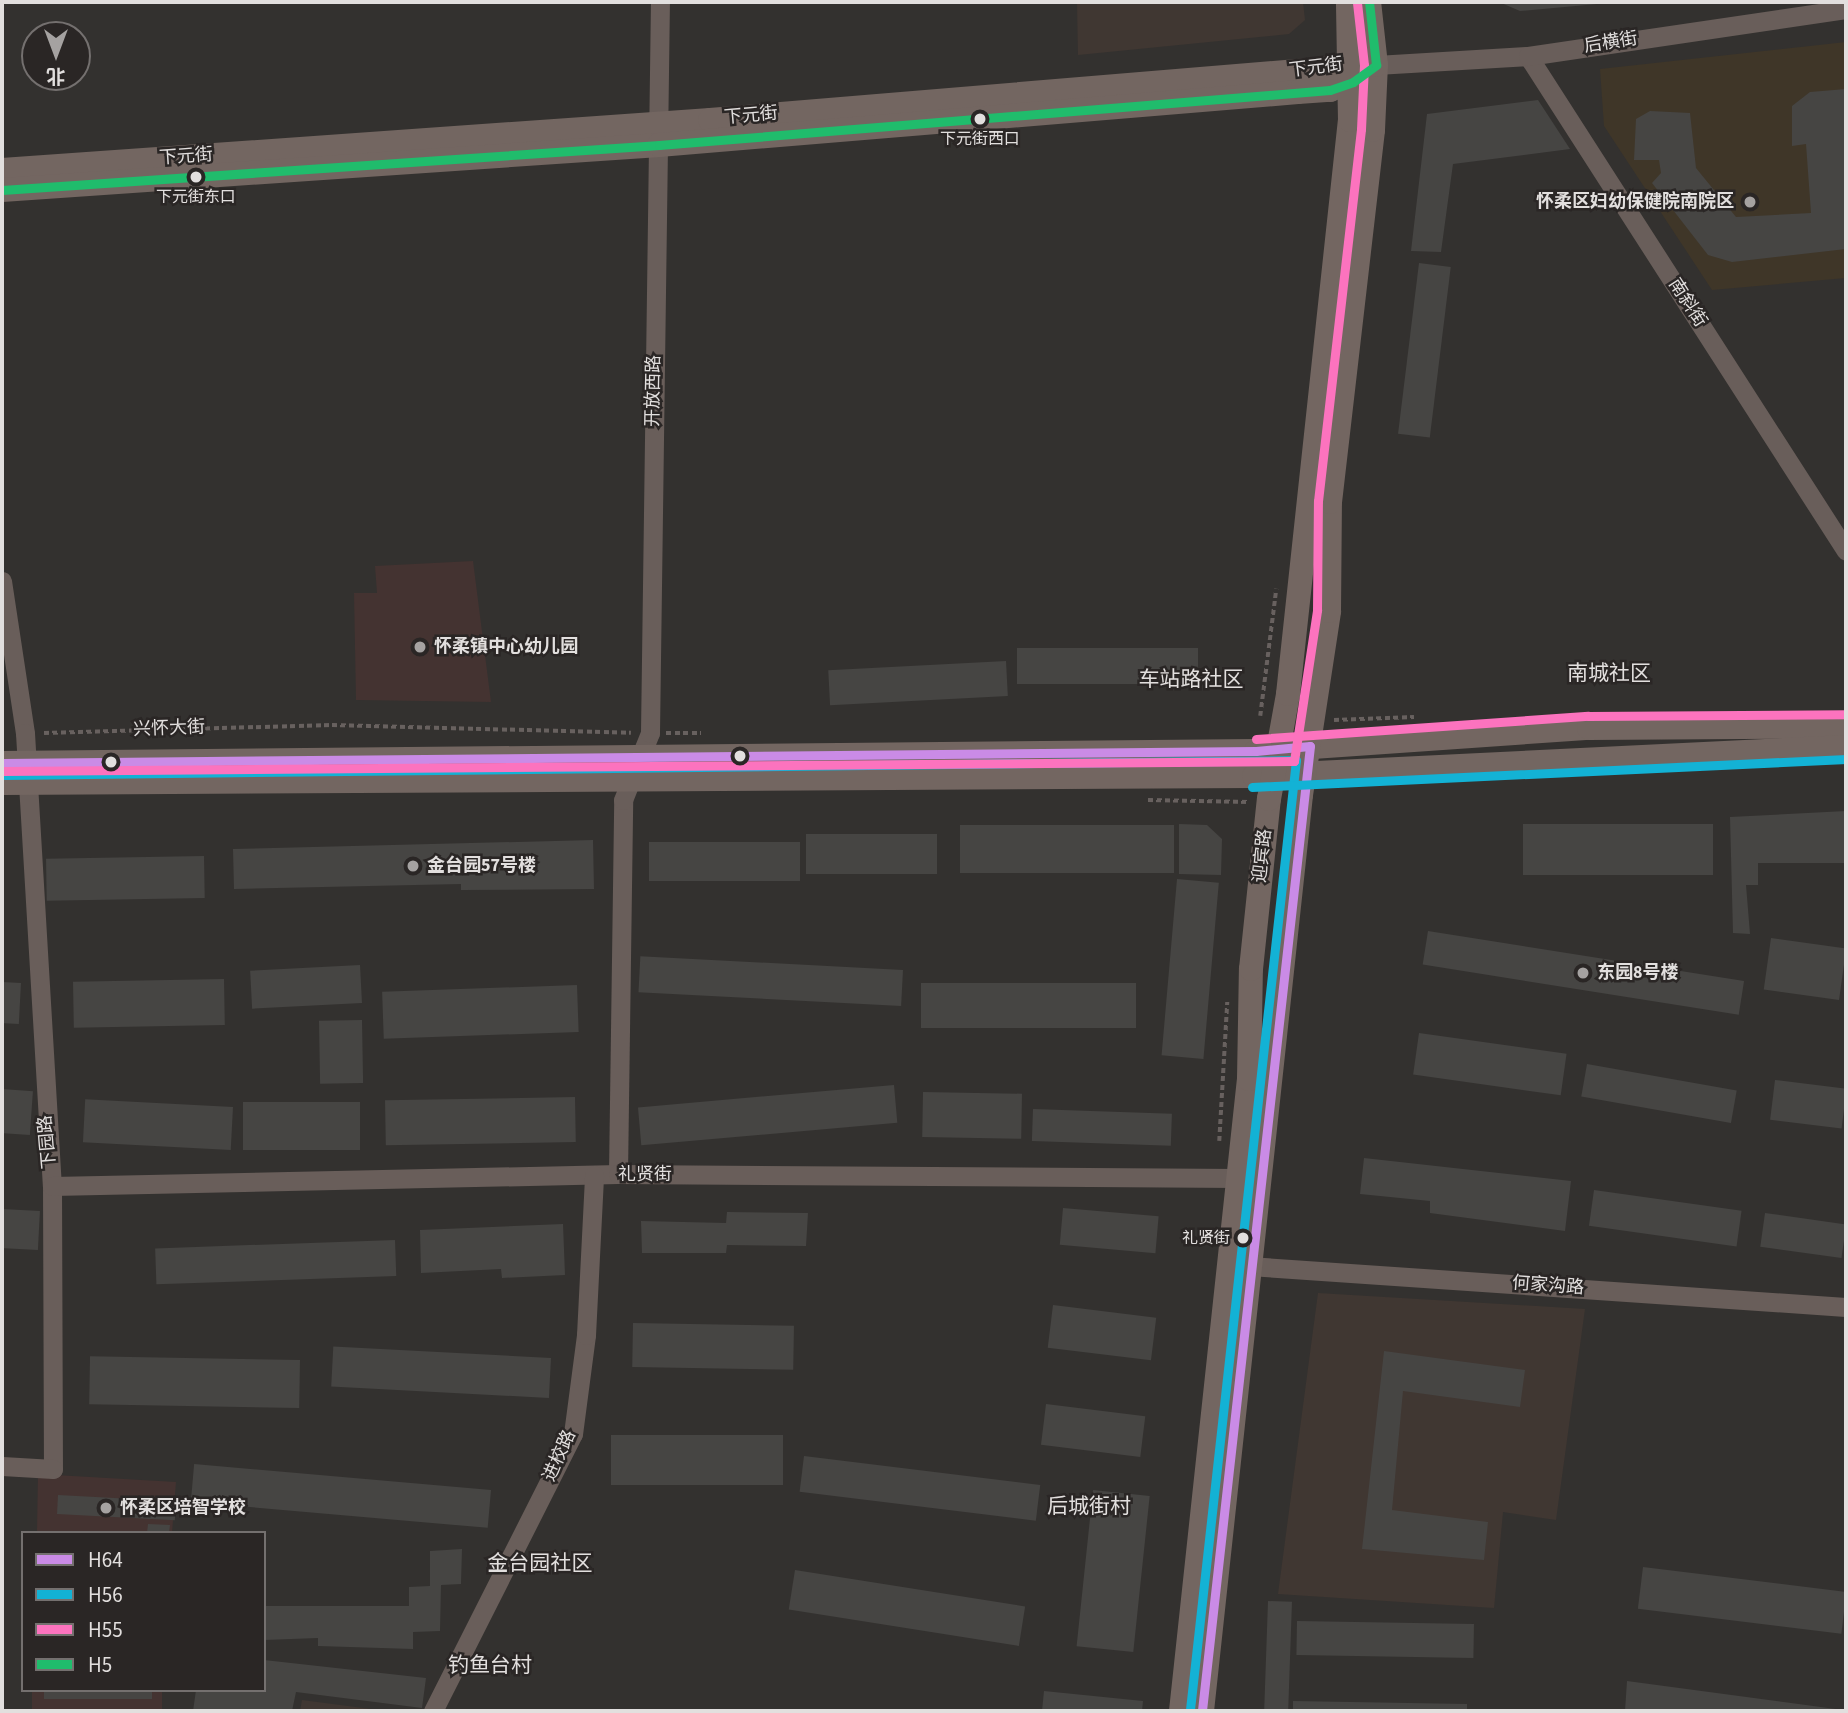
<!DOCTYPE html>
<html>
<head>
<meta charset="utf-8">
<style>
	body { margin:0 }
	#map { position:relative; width:1848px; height:1713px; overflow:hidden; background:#33312f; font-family:"Source Sans 3","Noto Sans SC",sans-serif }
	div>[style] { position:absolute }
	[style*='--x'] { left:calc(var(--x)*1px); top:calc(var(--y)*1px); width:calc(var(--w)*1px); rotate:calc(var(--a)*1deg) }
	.built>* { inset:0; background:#403732 }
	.education>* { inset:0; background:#443331; transform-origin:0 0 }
	.medical>* { inset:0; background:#3f3628 }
	.building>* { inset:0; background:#464543; transform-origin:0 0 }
	.path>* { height:3.5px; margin-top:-1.75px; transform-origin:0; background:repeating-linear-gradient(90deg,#68615f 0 5px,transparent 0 8.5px) }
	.minor>* { height:19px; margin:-9.5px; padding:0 9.5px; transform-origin:9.5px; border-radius:9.5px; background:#695e5a }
	.major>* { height:24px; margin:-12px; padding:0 12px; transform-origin:12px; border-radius:12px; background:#736661 }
	.bus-1>* { height:9px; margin:-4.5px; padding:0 4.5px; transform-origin:4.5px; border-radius:4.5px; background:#ca8be6 }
	.bus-2>* { height:9px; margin:-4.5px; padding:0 4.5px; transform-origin:4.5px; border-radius:4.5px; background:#13b2d5 }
	.bus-3>* { height:9px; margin:-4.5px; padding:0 4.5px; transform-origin:4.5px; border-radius:4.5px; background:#fc73be }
	.bus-4>* { height:9px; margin:-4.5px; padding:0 4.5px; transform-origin:4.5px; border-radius:4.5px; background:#20bc6c }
	.dots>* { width:19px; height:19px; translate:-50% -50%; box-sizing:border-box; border:4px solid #2a2625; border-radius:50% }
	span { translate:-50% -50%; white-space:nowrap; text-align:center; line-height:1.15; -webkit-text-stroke:5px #2a2625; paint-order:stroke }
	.bus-label { font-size:16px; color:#e2dfde }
	.right { translate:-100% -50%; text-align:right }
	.street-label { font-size:18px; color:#e2dfde }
	.poi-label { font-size:18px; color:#e2dfde; font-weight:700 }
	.left { translate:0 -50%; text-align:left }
	.quarter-label { font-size:21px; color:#e2dfde }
	.frame { position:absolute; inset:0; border:4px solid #e2dfde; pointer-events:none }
	.legend { position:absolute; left:21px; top:1531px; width:245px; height:161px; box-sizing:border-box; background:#2a2625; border:2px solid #74706f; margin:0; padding:9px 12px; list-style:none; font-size:21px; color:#e2dfde }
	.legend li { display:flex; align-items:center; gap:14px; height:35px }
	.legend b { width:35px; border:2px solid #74706f }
	.north { position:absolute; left:21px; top:21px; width:70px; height:70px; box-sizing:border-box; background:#2a2625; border:2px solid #74706f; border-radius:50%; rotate:180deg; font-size:19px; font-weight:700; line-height:28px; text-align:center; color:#e2dfde }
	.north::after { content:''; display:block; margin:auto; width:24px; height:32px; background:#a5a2a1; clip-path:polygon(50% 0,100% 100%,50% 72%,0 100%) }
</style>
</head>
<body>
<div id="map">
	<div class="built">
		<div style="clip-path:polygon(1077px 2px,1303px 2px,1305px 20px,1289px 34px,1078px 55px)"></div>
		<div style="clip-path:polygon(1318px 1293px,1585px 1309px,1556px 1520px,1503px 1512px,1494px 1608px,1278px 1594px)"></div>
		<div style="clip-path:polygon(302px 1700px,386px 1711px,300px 1711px)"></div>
	</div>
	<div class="education">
		<div style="clip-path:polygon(473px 561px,491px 702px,356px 700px,354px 593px,377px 593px,375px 566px)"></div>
		<div style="clip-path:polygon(38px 1474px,176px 1482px,172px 1533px,37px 1533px)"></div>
		<div style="left:32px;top:1690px;width:130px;height:21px"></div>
	</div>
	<div class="medical">
		<div style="clip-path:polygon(1846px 42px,1846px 278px,1712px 290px,1604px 126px,1600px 69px)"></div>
	</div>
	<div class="building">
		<div style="clip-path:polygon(1499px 2px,1597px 2px,1597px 4px,1520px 11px)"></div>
		<div style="clip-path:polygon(1846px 89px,1846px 249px,1732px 262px,1708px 255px,1652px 183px,1661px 173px,1659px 160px,1634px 160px,1636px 119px,1650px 111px,1690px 113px,1696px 168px,1736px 217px,1811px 213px,1806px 144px,1792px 146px,1792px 106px,1810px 92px)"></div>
		<div style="clip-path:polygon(1538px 100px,1570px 149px,1453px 164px,1441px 252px,1411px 251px,1427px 114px)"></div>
		<div style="left:1419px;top:263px;width:32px;height:172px;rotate:7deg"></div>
		<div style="left:1198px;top:648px;width:36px;height:181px;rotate:90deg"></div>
		<div style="left:1006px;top:661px;width:35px;height:178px;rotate:87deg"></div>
		<div style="clip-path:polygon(1846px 811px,1846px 863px,1758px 863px,1758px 885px,1746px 885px,1750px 934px,1733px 933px,1730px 817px)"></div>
		<div style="clip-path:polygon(1179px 824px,1207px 825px,1222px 839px,1221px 875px,1179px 874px)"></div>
		<div style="left:1523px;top:824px;width:190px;height:51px"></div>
		<div style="left:1174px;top:825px;width:48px;height:214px;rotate:90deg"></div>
		<div style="left:806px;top:834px;width:131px;height:40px"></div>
		<div style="clip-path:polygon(593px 840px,594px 889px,461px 890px,461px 884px,234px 889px,233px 849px)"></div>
		<div style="left:649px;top:842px;width:151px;height:39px"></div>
		<div style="left:204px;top:856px;width:42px;height:158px;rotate:89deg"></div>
		<div style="left:1177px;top:879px;width:42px;height:177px;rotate:5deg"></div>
		<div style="left:1428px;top:931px;width:320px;height:34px;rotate:9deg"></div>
		<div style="left:1771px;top:938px;width:76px;height:52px;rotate:8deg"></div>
		<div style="left:360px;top:965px;width:38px;height:110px;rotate:87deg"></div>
		<div style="left:903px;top:970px;width:36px;height:263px;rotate:93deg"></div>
		<div style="left:224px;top:979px;width:46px;height:151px;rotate:89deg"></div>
		<div style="left:2px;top:982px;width:19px;height:41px;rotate:3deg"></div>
		<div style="left:1136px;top:983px;width:45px;height:215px;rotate:90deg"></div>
		<div style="left:577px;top:985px;width:47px;height:195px;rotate:88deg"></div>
		<div style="left:362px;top:1020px;width:63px;height:43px;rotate:89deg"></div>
		<div style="left:1419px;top:1033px;width:149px;height:42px;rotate:8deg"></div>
		<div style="left:1587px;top:1064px;width:152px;height:33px;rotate:10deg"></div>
		<div style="left:1775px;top:1080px;width:72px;height:40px;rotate:7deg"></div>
		<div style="left:894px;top:1085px;width:38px;height:257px;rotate:85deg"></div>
		<div style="left:2px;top:1089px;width:31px;height:44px;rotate:4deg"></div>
		<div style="left:923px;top:1092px;width:99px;height:45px;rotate:1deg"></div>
		<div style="left:575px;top:1097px;width:45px;height:190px;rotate:89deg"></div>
		<div style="left:360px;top:1102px;width:48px;height:117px;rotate:90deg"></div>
		<div style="left:233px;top:1107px;width:43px;height:148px;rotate:93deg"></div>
		<div style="left:1033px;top:1109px;width:139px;height:32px;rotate:2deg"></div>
		<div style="clip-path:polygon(1364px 1158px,1571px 1181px,1565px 1231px,1430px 1213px,1430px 1201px,1360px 1194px)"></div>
		<div style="left:1594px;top:1190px;width:149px;height:36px;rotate:8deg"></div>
		<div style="left:1063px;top:1208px;width:96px;height:37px;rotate:5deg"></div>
		<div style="left:2px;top:1209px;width:38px;height:39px;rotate:3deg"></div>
		<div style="clip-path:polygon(727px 1212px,808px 1213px,806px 1246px,727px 1245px,726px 1253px,642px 1253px,641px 1221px,726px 1223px)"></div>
		<div style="left:1765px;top:1213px;width:82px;height:34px;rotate:8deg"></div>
		<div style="clip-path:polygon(563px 1224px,565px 1275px,502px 1278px,501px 1269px,421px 1273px,420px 1230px)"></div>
		<div style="left:395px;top:1240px;width:36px;height:240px;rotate:88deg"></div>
		<div style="left:1053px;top:1305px;width:104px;height:43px;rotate:7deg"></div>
		<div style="left:633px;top:1323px;width:161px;height:44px;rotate:1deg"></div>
		<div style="clip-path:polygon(1384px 1351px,1525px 1370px,1520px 1407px,1403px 1391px,1392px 1510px,1488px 1522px,1484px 1560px,1362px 1549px)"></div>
		<div style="left:551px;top:1358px;width:40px;height:218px;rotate:93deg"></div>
		<div style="left:300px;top:1360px;width:48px;height:210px;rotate:91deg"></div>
		<div style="left:1046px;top:1404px;width:100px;height:41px;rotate:7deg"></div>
		<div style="left:611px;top:1435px;width:172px;height:50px"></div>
		<div style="left:804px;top:1456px;width:238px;height:36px;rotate:7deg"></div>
		<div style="left:491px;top:1490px;width:38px;height:298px;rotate:95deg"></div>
		<div style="left:1093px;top:1490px;width:57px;height:157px;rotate:6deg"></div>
		<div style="left:58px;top:1495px;width:118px;height:19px;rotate:3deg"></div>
		<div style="clip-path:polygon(148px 1524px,170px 1525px,169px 1533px,147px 1533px)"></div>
		<div style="clip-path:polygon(462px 1549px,461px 1584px,441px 1585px,440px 1631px,413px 1632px,413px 1649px,318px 1646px,318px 1638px,264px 1640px,264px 1606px,409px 1606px,409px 1587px,430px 1586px,430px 1551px)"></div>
		<div style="left:1643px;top:1567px;width:205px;height:42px;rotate:7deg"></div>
		<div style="left:795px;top:1570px;width:233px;height:40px;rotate:9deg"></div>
		<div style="left:1268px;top:1601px;width:24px;height:110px;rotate:2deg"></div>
		<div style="left:1297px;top:1621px;width:177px;height:34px;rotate:1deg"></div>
		<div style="clip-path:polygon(264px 1660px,426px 1678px,422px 1708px,296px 1692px,292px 1711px,193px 1711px,196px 1690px,264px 1690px)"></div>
		<div style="clip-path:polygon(1627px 1681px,1843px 1710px,1843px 1711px,1625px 1711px)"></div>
		<div style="left:44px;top:1690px;width:108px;height:9px"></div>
		<div style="clip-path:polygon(1044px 1691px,1143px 1701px,1142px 1711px,1042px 1711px)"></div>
		<div style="clip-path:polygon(1293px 1701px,1467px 1704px,1467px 1711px,1293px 1711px)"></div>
	</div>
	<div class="path">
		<div style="--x:1260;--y:716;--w:128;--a:-82.8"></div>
		<div style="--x:1334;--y:720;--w:80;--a:-2.1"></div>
		<div style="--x:44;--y:733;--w:288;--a:-1.6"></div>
		<div style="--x:332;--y:725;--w:299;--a:1.5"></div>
		<div style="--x:666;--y:733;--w:35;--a:0"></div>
		<div style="--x:1148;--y:800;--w:101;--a:1.1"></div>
		<div style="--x:1219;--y:1141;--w:139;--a:-86.7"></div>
	</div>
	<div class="minor">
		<div style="--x:1528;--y:56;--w:588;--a:57.28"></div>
		<div style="--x:1376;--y:65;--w:152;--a:-3.4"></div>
		<div style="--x:1528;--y:56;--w:321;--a:-8.4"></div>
		<div style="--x:2;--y:581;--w:154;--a:81.4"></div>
		<div style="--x:25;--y:733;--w:454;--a:86.6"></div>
		<div style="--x:52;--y:1186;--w:283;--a:89.8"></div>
		<div style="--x:53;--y:1469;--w:51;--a:-176.6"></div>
		<div style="--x:618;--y:1174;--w:374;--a:-89.2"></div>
		<div style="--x:623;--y:800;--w:72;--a:-68.1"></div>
		<div style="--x:650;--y:733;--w:731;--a:-89.22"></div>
		<div style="--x:52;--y:1186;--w:566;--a:-1.21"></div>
		<div style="--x:618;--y:1174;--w:620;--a:0.37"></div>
		<div style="--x:1249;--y:1266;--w:598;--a:3.93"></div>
		<div style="--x:433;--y:1711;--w:310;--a:-63.2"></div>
		<div style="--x:573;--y:1434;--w:100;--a:-82.5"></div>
		<div style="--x:586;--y:1335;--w:160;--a:-87.1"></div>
	</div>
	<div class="major">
		<div style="--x:2;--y:170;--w:710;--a:-4.04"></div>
		<div style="--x:710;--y:120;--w:660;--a:-4.78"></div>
		<div style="--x:2;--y:190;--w:659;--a:-3.92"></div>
		<div style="--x:659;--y:145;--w:641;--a:-4.74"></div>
		<div style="--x:1298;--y:92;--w:32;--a:-4"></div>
		<div style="--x:1330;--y:90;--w:38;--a:-25"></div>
		<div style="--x:2;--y:763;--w:1254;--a:-0.55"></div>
		<div style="--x:1256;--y:751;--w:334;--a:-4"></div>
		<div style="--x:1589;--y:728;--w:257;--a:-0.4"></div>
		<div style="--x:2;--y:783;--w:1252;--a:-0.32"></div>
		<div style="--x:1254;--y:776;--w:593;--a:-2.8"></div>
		<div style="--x:1181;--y:1711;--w:636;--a:-83.86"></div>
		<div style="--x:1249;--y:1079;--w:110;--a:-89"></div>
		<div style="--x:1251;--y:969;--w:171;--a:-84"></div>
		<div style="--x:1269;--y:799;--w:107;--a:-79.7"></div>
		<div style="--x:1288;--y:694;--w:577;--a:-83.84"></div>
		<div style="--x:1350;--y:120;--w:118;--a:-91"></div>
		<div style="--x:1202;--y:1711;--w:921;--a:-83.83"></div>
		<div style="--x:1301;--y:795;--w:186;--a:-81.3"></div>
		<div style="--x:1329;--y:611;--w:109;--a:-89.5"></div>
		<div style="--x:1330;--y:502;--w:374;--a:-83.4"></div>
		<div style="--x:1373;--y:130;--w:65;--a:-87.4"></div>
		<div style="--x:1376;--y:65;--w:63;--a:-96.3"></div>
	</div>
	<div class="bus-1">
		<div style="--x:2;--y:763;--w:1254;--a:-0.55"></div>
		<div style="--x:1256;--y:751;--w:54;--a:-5.3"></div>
		<div style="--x:1310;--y:746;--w:971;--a:96.39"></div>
	</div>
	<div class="bus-2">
		<div style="--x:2;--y:775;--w:1294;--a:-0.66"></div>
		<div style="--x:1296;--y:760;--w:956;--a:96.37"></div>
		<div style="--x:1252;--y:787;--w:595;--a:-2.7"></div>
	</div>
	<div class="bus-3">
		<div style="--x:1256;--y:739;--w:333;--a:-4"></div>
		<div style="--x:1588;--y:716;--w:258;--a:-0.4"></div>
		<div style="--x:2;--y:771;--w:1292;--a:-0.44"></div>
		<div style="--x:1294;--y:761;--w:153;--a:-81.3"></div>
		<div style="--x:1317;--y:610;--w:109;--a:-89.5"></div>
		<div style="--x:1318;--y:501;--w:374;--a:-83.4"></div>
		<div style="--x:1361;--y:129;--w:64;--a:-87.3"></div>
		<div style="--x:1364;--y:65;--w:62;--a:-96.4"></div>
	</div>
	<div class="bus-4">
		<div style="--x:2;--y:190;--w:659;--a:-3.92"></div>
		<div style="--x:659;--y:145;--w:673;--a:-4.69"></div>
		<div style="--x:1330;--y:90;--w:24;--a:-19"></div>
		<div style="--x:1353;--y:82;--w:29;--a:-36"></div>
		<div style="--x:1376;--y:65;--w:63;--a:-96.3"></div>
	</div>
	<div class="dots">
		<div style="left:980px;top:119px;background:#e2dfde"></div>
		<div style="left:196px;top:177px;background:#e2dfde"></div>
		<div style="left:1750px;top:202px;background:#a5a2a1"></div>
		<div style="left:420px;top:647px;background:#a5a2a1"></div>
		<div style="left:740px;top:756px;background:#e2dfde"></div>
		<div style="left:111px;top:762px;background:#e2dfde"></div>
		<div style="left:413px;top:866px;background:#a5a2a1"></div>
		<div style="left:1583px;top:973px;background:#a5a2a1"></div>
		<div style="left:1243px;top:1238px;background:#e2dfde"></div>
		<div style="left:106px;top:1508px;background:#a5a2a1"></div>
	</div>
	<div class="bus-label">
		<span style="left:980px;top:139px">下元街西口</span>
		<span style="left:196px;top:197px">下元街东口</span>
		<span class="right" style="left:1230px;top:1238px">礼贤街</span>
	</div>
	<div class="street-label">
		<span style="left:1611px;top:43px;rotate:-9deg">后横街</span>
		<span style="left:1316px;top:68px;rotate:-7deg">下元街</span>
		<span style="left:751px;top:116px;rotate:-5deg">下元街</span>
		<span style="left:186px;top:157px;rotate:-4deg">下元街</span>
		<span style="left:1687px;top:303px;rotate:57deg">南斜街</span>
		<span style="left:654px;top:391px;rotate:-89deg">开放西路</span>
		<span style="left:169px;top:729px;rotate:-2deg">兴怀大街</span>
		<span style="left:1263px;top:856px;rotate:-84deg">迎宾路</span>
		<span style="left:48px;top:1142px;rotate:-95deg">下园路</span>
		<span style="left:645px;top:1175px">礼贤街</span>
		<span style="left:1548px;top:1286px;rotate:4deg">何家沟路</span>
		<span style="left:560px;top:1456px;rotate:-66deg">进校路</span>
	</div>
	<div class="poi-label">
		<span class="right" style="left:1734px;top:202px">怀柔区妇幼保健院南院区</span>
		<span class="left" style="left:434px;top:647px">怀柔镇中心幼儿园</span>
		<span class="left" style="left:427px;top:866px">金台园57号楼</span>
		<span class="left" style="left:1597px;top:973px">东园8号楼</span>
		<span class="left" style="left:120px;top:1508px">怀柔区培智学校</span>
	</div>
	<div class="quarter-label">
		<span style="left:1609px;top:673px">南城社区</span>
		<span style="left:1191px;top:679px">车站路社区</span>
		<span style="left:1089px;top:1506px">后城街村</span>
		<span style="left:540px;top:1563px">金台园社区</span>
		<span style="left:490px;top:1665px">钓鱼台村</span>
	</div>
	<div class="frame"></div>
	<ul class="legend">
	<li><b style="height:9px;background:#ca8be6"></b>H64</li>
	<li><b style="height:9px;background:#13b2d5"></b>H56</li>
	<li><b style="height:9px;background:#fc73be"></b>H55</li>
	<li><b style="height:9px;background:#20bc6c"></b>H5</li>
	</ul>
	<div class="north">北</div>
</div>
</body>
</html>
